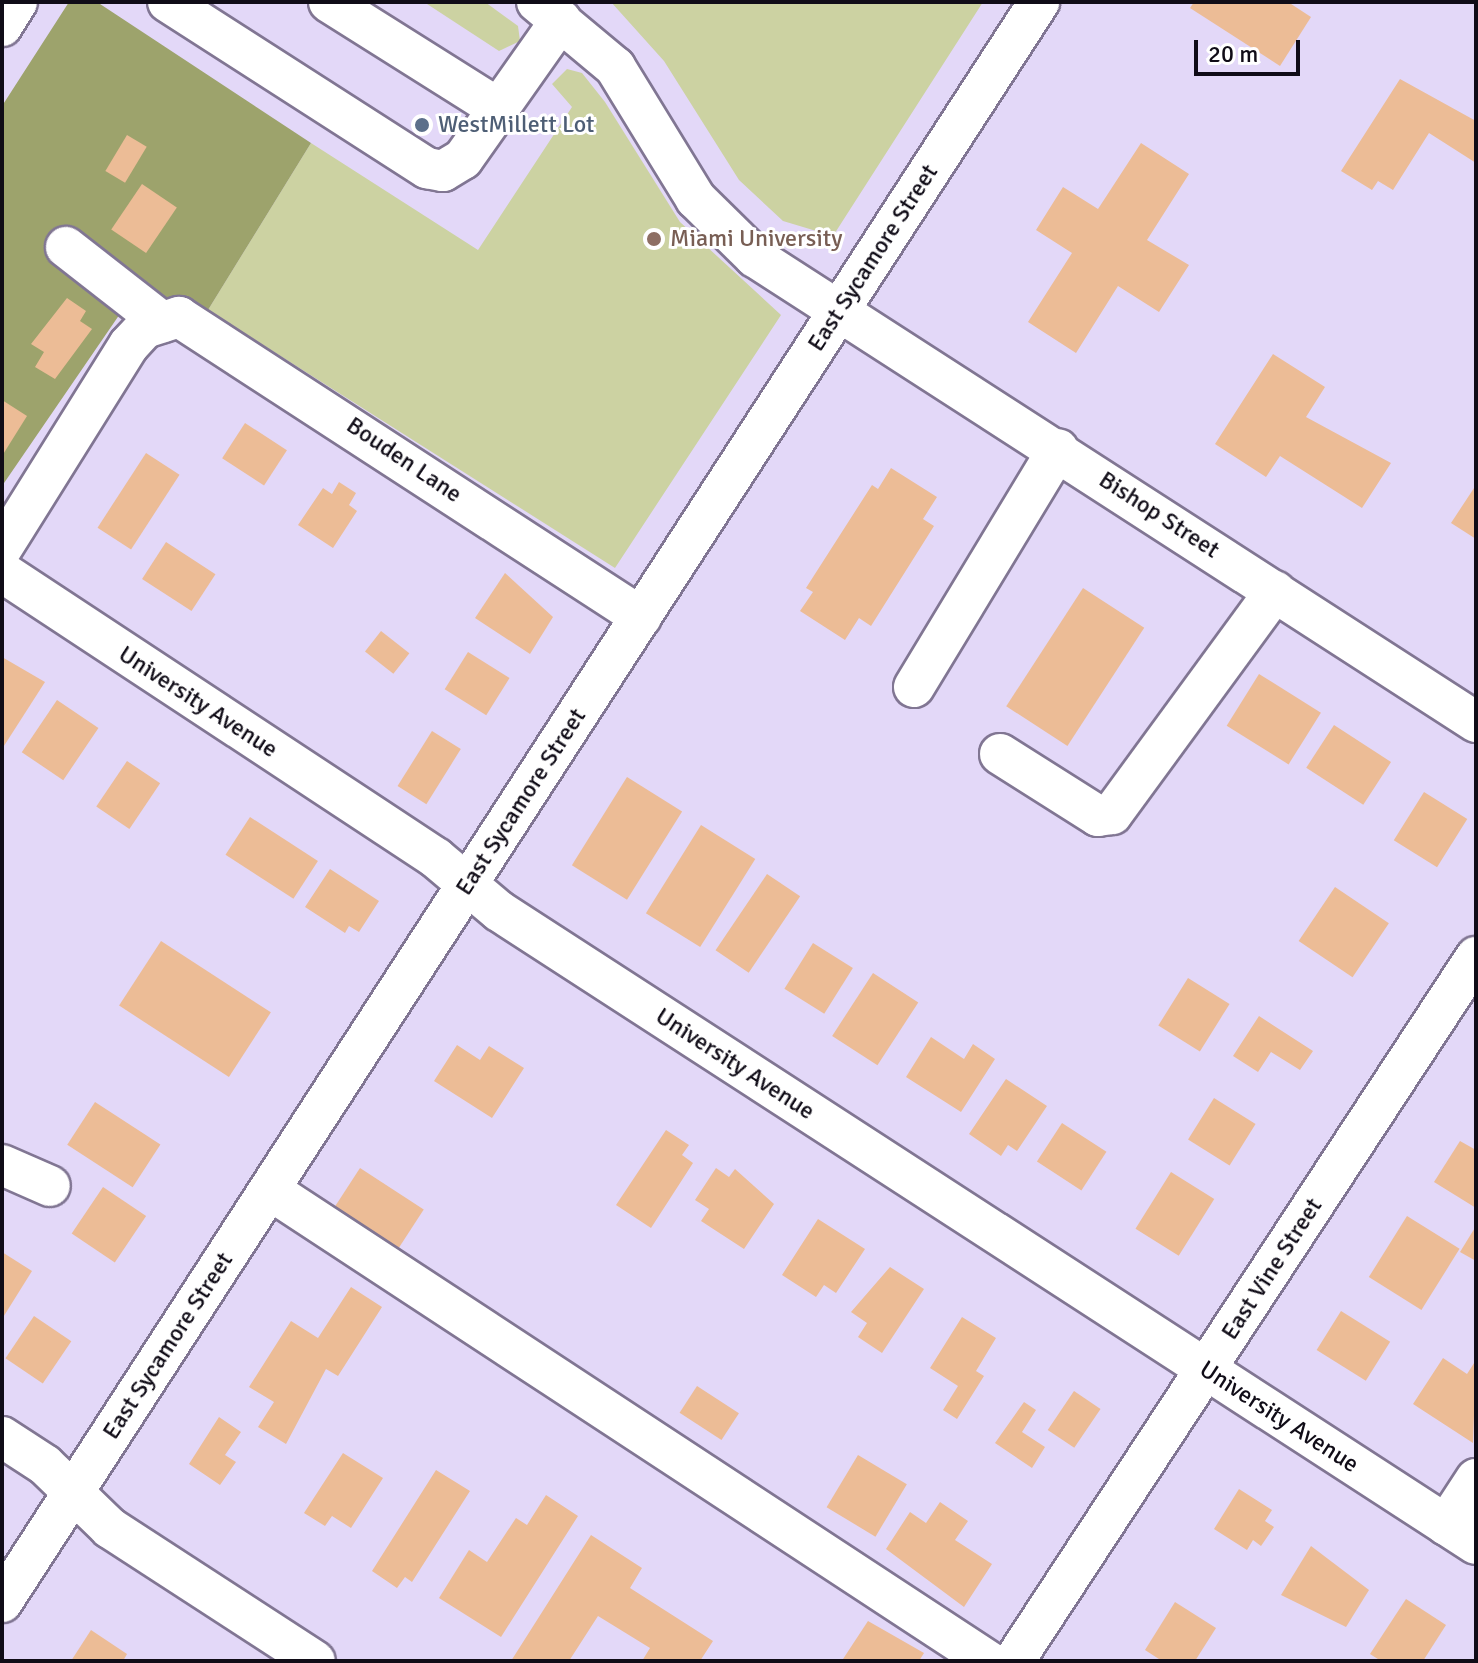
<!DOCTYPE html>
<html>
<head>
<meta charset="utf-8">
<style>
	body { margin:0 }
	#map { position:relative; width:1478px; height:1663px; overflow:hidden; background:#e3d8f8; font-family:Signika,sans-serif }
	div>[style] { position:absolute }
	[style*='--x'] { left:calc(var(--x)*1px); top:calc(var(--y)*1px); width:calc(var(--w)*1px); rotate:calc(var(--a)*1deg) }
	.green>* { inset:0; background:#ccd2a2 }
	.forest>* { inset:0; background:#9da36c }
	.building>* { inset:0; background:#ecbc96; transform-origin:0 0 }
	.roads { filter:drop-shadow(2px 0 #817693) drop-shadow(-2px 0 #817693) drop-shadow(0 2px #817693) drop-shadow(0 -2px #817693) }
	.minor>* { height:40px; margin:-20px; padding:0 20px; transform-origin:20px; border-radius:20px; background:#fff }
	.dots>* { width:22px; height:22px; translate:-50% -50%; box-sizing:border-box; border:4px solid #fff; border-radius:50% }
	span { translate:-50% -50%; white-space:nowrap; text-align:center; line-height:1.15; -webkit-text-stroke:6px #fff; paint-order:stroke }
	.service-label { font-size:24px; color:#4e5e75 }
	.left { translate:0 -50%; text-align:left }
	.education-label { font-size:24px; color:#785e54 }
	.street-label { font-size:24px; color:#100c17 }
	.frame { position:absolute; inset:0; border:4px solid #100c17; pointer-events:none }
	.scale { position:absolute; left:1194px; top:40px; width:106px; height:36px; box-sizing:border-box; border:4px solid #100c17; border-top:0; padding-left:10px; font-size:24px; line-height:28px; white-space:nowrap; color:#100c17; -webkit-text-stroke:6px #fff; paint-order:stroke }
</style>
</head>
<body>
<div id="map">
	<div class="green">
		<div style="clip-path:polygon(424px 2px,485px 2px,518px 26px,520px 41px,499px 51px)"></div>
		<div style="clip-path:polygon(611px 2px,983px 2px,833px 236px,783px 221px,739px 180px,664px 61px)"></div>
		<div style="clip-path:polygon(567px 69px,582px 73px,605px 102px,680px 222px,781px 315px,615px 568px,208px 310px,311px 143px,478px 250px,572px 107px,552px 84px)"></div>
	</div>
	<div class="forest">
		<div style="clip-path:polygon(69px 2px,97px 2px,311px 143px,208px 310px,167px 299px,124px 308px,2px 486px,2px 106px)"></div>
	</div>
	<div class="building">
		<div style="clip-path:polygon(1194px 2px,1288px 2px,1311px 17px,1280px 66px,1190px 8px)"></div>
		<div style="clip-path:polygon(1400px 79px,1476px 121px,1476px 163px,1429px 133px,1393px 190px,1378px 181px,1372px 190px,1341px 171px)"></div>
		<div style="left:127px;top:135px;width:23px;height:42px;rotate:31deg"></div>
		<div style="clip-path:polygon(1141px 143px,1189px 174px,1147px 240px,1189px 265px,1159px 312px,1118px 286px,1076px 353px,1028px 322px,1072px 253px,1036px 230px,1063px 187px,1098px 209px)"></div>
		<div style="left:142px;top:184px;width:42px;height:55px;rotate:34deg"></div>
		<div style="clip-path:polygon(67px 298px,86px 311px,80px 321px,92px 329px,55px 379px,35px 367px,44px 352px,31px 344px)"></div>
		<div style="clip-path:polygon(1273px 354px,1325px 387px,1306px 417px,1391px 463px,1362px 508px,1280px 456px,1266px 477px,1215px 444px)"></div>
		<div style="clip-path:polygon(2px 400px,27px 416px,2px 456px)"></div>
		<div style="left:245px;top:423px;width:50px;height:42px;rotate:33deg"></div>
		<div style="left:146px;top:453px;width:40px;height:89px;rotate:33deg"></div>
		<div style="clip-path:polygon(891px 468px,937px 497px,923px 519px,934px 526px,871px 626px,859px 618px,845px 640px,800px 611px,813px 592px,806px 588px,872px 485px,878px 489px)"></div>
		<div style="clip-path:polygon(339px 482px,356px 493px,349px 505px,357px 511px,333px 548px,298px 525px,323px 488px,332px 494px)"></div>
		<div style="clip-path:polygon(1476px 485px,1476px 539px,1451px 523px)"></div>
		<div style="left:166px;top:542px;width:59px;height:44px;rotate:33deg"></div>
		<div style="clip-path:polygon(505px 573px,553px 617px,530px 654px,475px 618px)"></div>
		<div style="left:1083px;top:588px;width:73px;height:141px;rotate:33deg"></div>
		<div style="left:381px;top:631px;width:36px;height:26px;rotate:38deg"></div>
		<div style="left:468px;top:652px;width:49px;height:44px;rotate:32deg"></div>
		<div style="clip-path:polygon(2px 657px,45px 682px,2px 749px)"></div>
		<div style="left:1259px;top:674px;width:73px;height:61px;rotate:32deg"></div>
		<div style="left:57px;top:700px;width:50px;height:63px;rotate:34deg"></div>
		<div style="left:1334px;top:725px;width:68px;height:51px;rotate:33deg"></div>
		<div style="left:432px;top:731px;width:34px;height:65px;rotate:32deg"></div>
		<div style="left:127px;top:761px;width:40px;height:55px;rotate:34deg"></div>
		<div style="left:627px;top:777px;width:65px;height:104px;rotate:32deg"></div>
		<div style="left:1424px;top:792px;width:51px;height:57px;rotate:32deg"></div>
		<div style="left:250px;top:817px;width:81px;height:45px;rotate:33deg"></div>
		<div style="left:701px;top:825px;width:64px;height:104px;rotate:32deg"></div>
		<div style="clip-path:polygon(330px 869px,379px 901px,359px 932px,349px 926px,345px 933px,305px 907px)"></div>
		<div style="left:767px;top:874px;width:40px;height:92px;rotate:34deg"></div>
		<div style="left:1335px;top:887px;width:65px;height:65px;rotate:34deg"></div>
		<div style="left:161px;top:941px;width:131px;height:77px;rotate:33deg"></div>
		<div style="left:813px;top:943px;width:47px;height:54px;rotate:32deg"></div>
		<div style="left:873px;top:973px;width:54px;height:75px;rotate:33deg"></div>
		<div style="left:1188px;top:978px;width:49px;height:56px;rotate:32deg"></div>
		<div style="clip-path:polygon(1259px 1016px,1313px 1051px,1300px 1070px,1271px 1052px,1258px 1072px,1233px 1056px)"></div>
		<div style="clip-path:polygon(931px 1037px,964px 1059px,973px 1044px,995px 1059px,961px 1112px,906px 1077px)"></div>
		<div style="clip-path:polygon(457px 1045px,480px 1060px,489px 1046px,524px 1068px,492px 1118px,434px 1081px)"></div>
		<div style="clip-path:polygon(1006px 1079px,1047px 1106px,1017px 1151px,1008px 1145px,1001px 1156px,969px 1134px)"></div>
		<div style="left:1214px;top:1098px;width:49px;height:49px;rotate:32deg"></div>
		<div style="left:95px;top:1102px;width:78px;height:51px;rotate:33deg"></div>
		<div style="left:1062px;top:1123px;width:53px;height:46px;rotate:33deg"></div>
		<div style="clip-path:polygon(666px 1130px,689px 1145px,682px 1155px,693px 1163px,651px 1228px,616px 1205px)"></div>
		<div style="clip-path:polygon(1460px 1141px,1476px 1150px,1476px 1208px,1434px 1182px)"></div>
		<div style="left:360px;top:1168px;width:76px;height:54px;rotate:33deg"></div>
		<div style="clip-path:polygon(716px 1168px,729px 1177px,735px 1169px,774px 1204px,744px 1249px,701px 1221px,709px 1209px,695px 1200px)"></div>
		<div style="left:1171px;top:1172px;width:51px;height:67px;rotate:32deg"></div>
		<div style="left:103px;top:1187px;width:52px;height:56px;rotate:34deg"></div>
		<div style="left:1407px;top:1216px;width:62px;height:72px;rotate:32deg"></div>
		<div style="clip-path:polygon(818px 1219px,865px 1249px,836px 1293px,824px 1285px,816px 1297px,782px 1275px)"></div>
		<div style="clip-path:polygon(1476px 1226px,1476px 1261px,1460px 1252px)"></div>
		<div style="clip-path:polygon(2px 1252px,32px 1271px,2px 1319px)"></div>
		<div style="clip-path:polygon(890px 1267px,924px 1289px,882px 1353px,858px 1337px,867px 1323px,851px 1312px)"></div>
		<div style="clip-path:polygon(351px 1287px,382px 1307px,338px 1376px,326px 1369px,286px 1444px,258px 1427px,274px 1402px,249px 1387px,291px 1321px,318px 1338px)"></div>
		<div style="left:1341px;top:1311px;width:58px;height:46px;rotate:32deg"></div>
		<div style="left:34px;top:1316px;width:45px;height:51px;rotate:34deg"></div>
		<div style="clip-path:polygon(962px 1317px,996px 1338px,976px 1371px,984px 1376px,957px 1419px,943px 1410px,958px 1386px,930px 1368px)"></div>
		<div style="clip-path:polygon(1443px 1358px,1467px 1374px,1476px 1360px,1473px 1443px,1413px 1404px)"></div>
		<div style="left:697px;top:1386px;width:50px;height:32px;rotate:33deg"></div>
		<div style="left:1074px;top:1391px;width:32px;height:47px;rotate:34deg"></div>
		<div style="clip-path:polygon(1024px 1402px,1036px 1410px,1022px 1432px,1045px 1447px,1032px 1468px,995px 1443px)"></div>
		<div style="clip-path:polygon(219px 1417px,241px 1432px,225px 1455px,236px 1462px,220px 1485px,189px 1464px)"></div>
		<div style="clip-path:polygon(343px 1453px,383px 1478px,351px 1528px,332px 1516px,325px 1526px,304px 1513px)"></div>
		<div style="left:858px;top:1455px;width:57px;height:61px;rotate:31deg"></div>
		<div style="clip-path:polygon(436px 1470px,470px 1491px,412px 1582px,405px 1577px,397px 1588px,372px 1571px)"></div>
		<div style="clip-path:polygon(1239px 1489px,1272px 1510px,1265px 1521px,1274px 1527px,1261px 1546px,1253px 1540px,1247px 1550px,1214px 1529px)"></div>
		<div style="clip-path:polygon(546px 1495px,578px 1516px,501px 1637px,439px 1598px,469px 1550px,487px 1562px,516px 1518px,527px 1525px)"></div>
		<div style="clip-path:polygon(940px 1502px,968px 1521px,955px 1540px,992px 1564px,964px 1607px,886px 1549px,910px 1512px,926px 1523px)"></div>
		<div style="clip-path:polygon(591px 1535px,642px 1568px,630px 1588px,713px 1641px,700px 1661px,642px 1661px,650px 1648px,598px 1616px,569px 1661px,511px 1661px)"></div>
		<div style="clip-path:polygon(1311px 1546px,1369px 1590px,1346px 1627px,1281px 1595px)"></div>
		<div style="clip-path:polygon(1406px 1599px,1446px 1625px,1423px 1661px,1381px 1661px,1370px 1654px)"></div>
		<div style="clip-path:polygon(1175px 1602px,1216px 1628px,1195px 1661px,1162px 1661px,1145px 1650px)"></div>
		<div style="clip-path:polygon(868px 1621px,924px 1653px,919px 1661px,843px 1659px)"></div>
		<div style="clip-path:polygon(91px 1630px,127px 1654px,123px 1661px,71px 1661px)"></div>
	</div>
	<div class="roads">
		<div class="minor">
			<div style="--x:168;--y:2;--w:308;--a:32.7"></div>
			<div style="--x:427;--y:168;--w:16;--a:11"></div>
			<div style="--x:443;--y:171;--w:23;--a:-31"></div>
			<div style="--x:463;--y:159;--w:170;--a:-54.8"></div>
			<div style="--x:329;--y:2;--w:199;--a:32.2"></div>
			<div style="--x:537;--y:2;--w:102;--a:39.8"></div>
			<div style="--x:615;--y:67;--w:155;--a:58.5"></div>
			<div style="--x:696;--y:199;--w:83;--a:44.5"></div>
			<div style="--x:755;--y:257;--w:858;--a:32.82"></div>
			<div style="--x:2;--y:26;--w:28;--a:-58"></div>
			<div style="--x:66;--y:247;--w:122;--a:38"></div>
			<div style="--x:2;--y:548;--w:239;--a:-58"></div>
			<div style="--x:129;--y:345;--w:23;--a:-47"></div>
			<div style="--x:145;--y:328;--w:36;--a:-18"></div>
			<div style="--x:179;--y:317;--w:551;--a:33"></div>
			<div style="--x:2;--y:572;--w:520;--a:33.38"></div>
			<div style="--x:436;--y:858;--w:82;--a:40.1"></div>
			<div style="--x:499;--y:911;--w:1164;--a:32.94"></div>
			<div style="--x:914;--y:687;--w:278;--a:-58.8"></div>
			<div style="--x:1000;--y:754;--w:116;--a:32.3"></div>
			<div style="--x:1098;--y:816;--w:14;--a:-8"></div>
			<div style="--x:1112;--y:814;--w:276;--a:-53.8"></div>
			<div style="--x:2;--y:1165;--w:52;--a:23.6"></div>
			<div style="--x:270;--y:1190;--w:859;--a:33.26"></div>
			<div style="--x:2;--y:1437;--w:51;--a:33.1"></div>
			<div style="--x:45;--y:1465;--w:91;--a:44.1"></div>
			<div style="--x:110;--y:1528;--w:244;--a:33"></div>
			<div style="--x:1446;--y:1525;--w:55;--a:-56.9"></div>
			<div style="--x:2;--y:1602;--w:1907;--a:-57.05"></div>
			<div style="--x:1014;--y:1661;--w:842;--a:-56.73"></div>
		</div>
	</div>
	<div class="dots">
		<div style="left:422px;top:125px;background:#5c6f8a"></div>
		<div style="left:654px;top:239px;background:#8d6e63"></div>
	</div>
	<div class="service-label">
		<span class="left" style="left:438px;top:125px">WestMillett Lot</span>
	</div>
	<div class="education-label">
		<span class="left" style="left:670px;top:239px">Miami University</span>
	</div>
	<div class="street-label">
		<span style="left:873px;top:258px;rotate:-57deg">East Sycamore Street</span>
		<span style="left:404px;top:460px;rotate:34deg">Bouden Lane</span>
		<span style="left:1159px;top:515px;rotate:33deg">Bishop Street</span>
		<span style="left:198px;top:702px;rotate:33deg">University Avenue</span>
		<span style="left:521px;top:802px;rotate:-57deg">East Sycamore Street</span>
		<span style="left:735px;top:1064px;rotate:33deg">University Avenue</span>
		<span style="left:1272px;top:1269px;rotate:-57deg">East Vine Street</span>
		<span style="left:168px;top:1346px;rotate:-57deg">East Sycamore Street</span>
		<span style="left:1279px;top:1417px;rotate:33deg">University Avenue</span>
	</div>
	<div class="frame"></div>
	<div class="scale">20 m</div>
</div>
</body>
</html>
